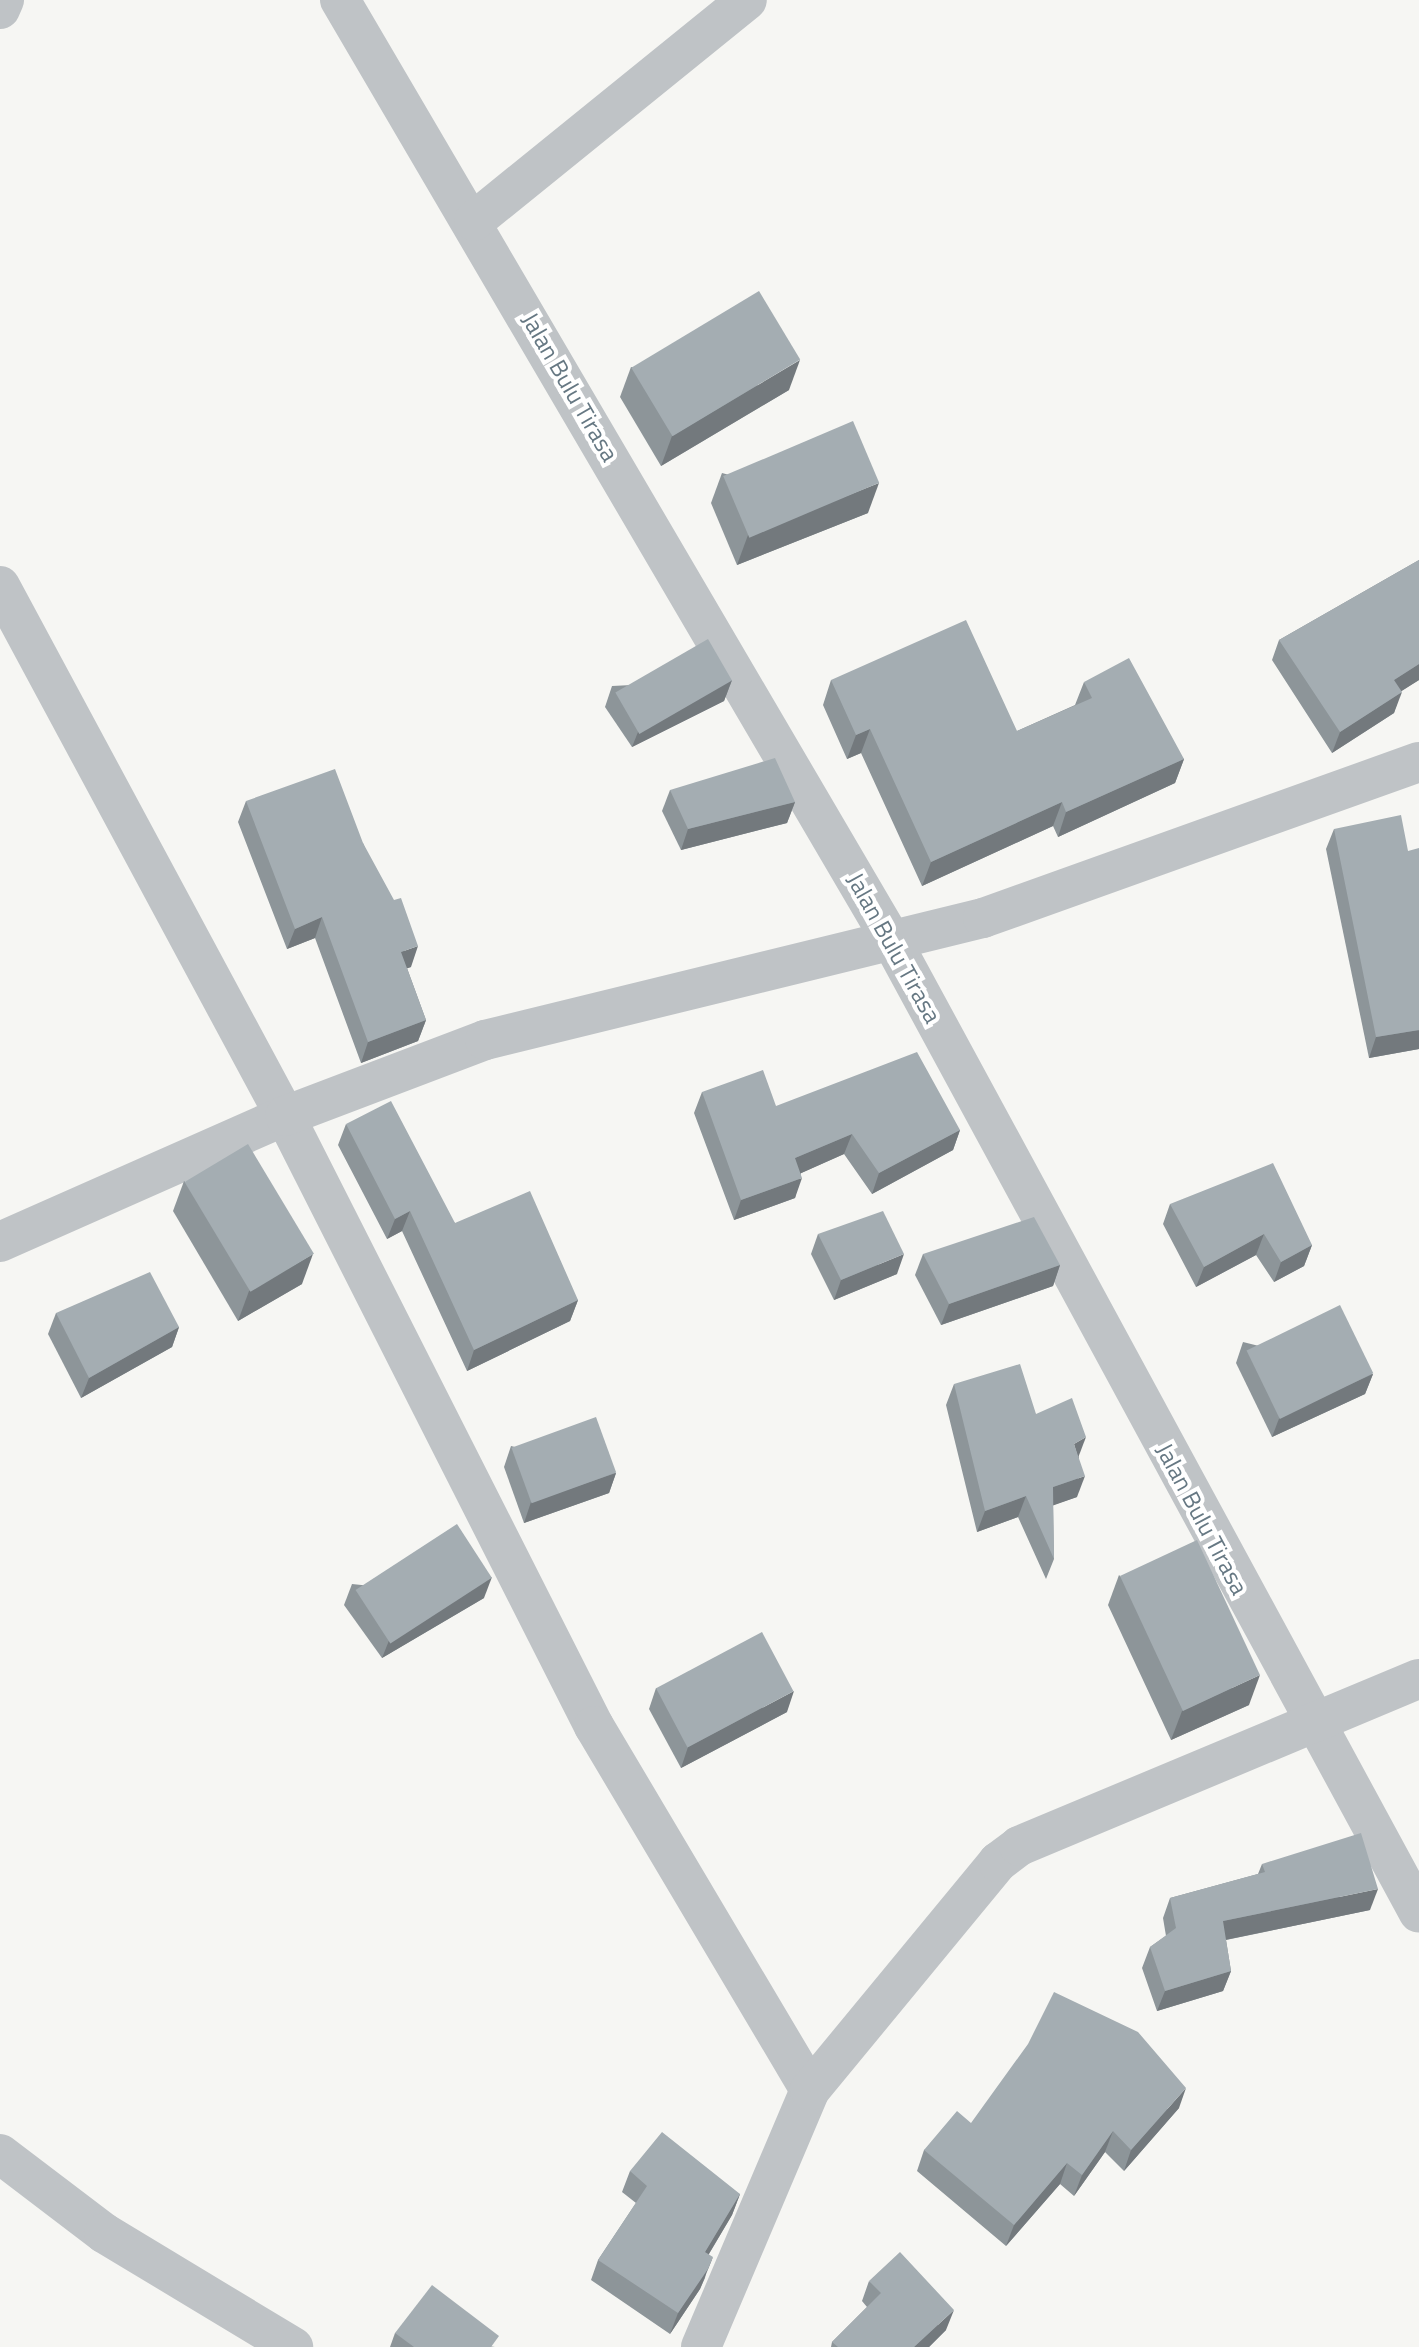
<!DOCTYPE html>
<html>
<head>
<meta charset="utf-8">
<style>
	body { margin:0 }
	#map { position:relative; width:1419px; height:2347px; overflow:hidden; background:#f6f6f3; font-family:"Titillium Web",sans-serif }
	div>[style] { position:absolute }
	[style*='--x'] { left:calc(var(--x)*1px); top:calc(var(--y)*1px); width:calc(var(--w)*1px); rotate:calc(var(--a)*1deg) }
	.minor>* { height:40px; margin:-20px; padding:0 20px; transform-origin:20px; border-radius:20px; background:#bfc3c6 }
	.wall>* { inset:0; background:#8d9599 }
	.shaded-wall>* { inset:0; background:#73797d }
	.building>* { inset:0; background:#a4adb2; transform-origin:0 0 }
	span { translate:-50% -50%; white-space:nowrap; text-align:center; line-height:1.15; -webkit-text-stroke:8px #fff; paint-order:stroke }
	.street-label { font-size:24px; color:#667883 }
</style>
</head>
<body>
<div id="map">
	<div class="minor">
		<div style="--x:340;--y:0;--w:1093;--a:59.61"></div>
		<div style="--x:893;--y:943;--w:1103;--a:61.53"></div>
		<div style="--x:0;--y:9;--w:10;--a:-66"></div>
		<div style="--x:474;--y:221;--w:351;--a:-39"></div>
		<div style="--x:0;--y:586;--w:602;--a:61.73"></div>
		<div style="--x:285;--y:1116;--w:684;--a:63.14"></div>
		<div style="--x:594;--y:1726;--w:423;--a:59.3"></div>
		<div style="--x:810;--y:2090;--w:279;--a:113"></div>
		<div style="--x:0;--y:1242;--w:312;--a:-23.9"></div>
		<div style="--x:285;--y:1116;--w:214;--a:-20.8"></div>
		<div style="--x:485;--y:1040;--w:513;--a:-13.77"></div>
		<div style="--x:983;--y:918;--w:463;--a:-19.7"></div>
		<div style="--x:810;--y:2090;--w:296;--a:-50.5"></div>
		<div style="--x:998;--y:1862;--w:26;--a:-37"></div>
		<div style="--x:1019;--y:1846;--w:433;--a:-22.7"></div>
		<div style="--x:0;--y:2154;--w:131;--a:37.2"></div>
		<div style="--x:104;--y:2233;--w:221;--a:31.1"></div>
	</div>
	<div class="wall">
		<div style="clip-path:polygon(631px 367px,789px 390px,661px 466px,620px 397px)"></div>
		<div style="clip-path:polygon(722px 473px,868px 513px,737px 565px,711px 503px)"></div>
		<div style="clip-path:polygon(1419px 560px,1419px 680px,1401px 691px,1394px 713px,1332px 753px,1272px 660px,1279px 640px)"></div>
		<div style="clip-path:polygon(732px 680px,724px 701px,632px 747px,605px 707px,612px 686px)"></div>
		<div style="clip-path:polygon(831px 680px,1017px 731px,1075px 705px,1084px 682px,1184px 759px,1175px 783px,1058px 837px,1053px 826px,922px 886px,861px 753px,847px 759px,823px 705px)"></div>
		<div style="clip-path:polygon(670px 790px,795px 802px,787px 823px,681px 850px,662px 811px)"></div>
		<div style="clip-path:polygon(246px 801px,363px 843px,411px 967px,407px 968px,426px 1020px,418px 1041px,361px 1063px,315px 938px,287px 949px,238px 822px)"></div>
		<div style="clip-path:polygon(1334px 829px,1408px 851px,1419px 1049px,1369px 1058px,1326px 849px)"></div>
		<div style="clip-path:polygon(702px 1092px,776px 1106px,960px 1130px,953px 1150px,872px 1194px,844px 1154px,801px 1173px,795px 1198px,734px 1220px,694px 1113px)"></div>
		<div style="clip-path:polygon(346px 1124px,455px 1223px,578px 1300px,570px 1321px,467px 1371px,402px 1231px,387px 1239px,338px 1145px)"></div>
		<div style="clip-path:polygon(184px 1181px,302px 1284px,238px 1321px,173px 1211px)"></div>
		<div style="clip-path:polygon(1170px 1204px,1312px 1245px,1304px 1266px,1274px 1282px,1256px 1255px,1196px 1287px,1163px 1224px)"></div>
		<div style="clip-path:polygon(818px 1234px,897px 1274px,834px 1300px,811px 1254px)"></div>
		<div style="clip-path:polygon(923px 1254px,1060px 1265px,1053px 1286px,941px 1325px,915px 1275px)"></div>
		<div style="clip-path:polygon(56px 1313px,179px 1327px,172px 1347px,81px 1398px,48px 1334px)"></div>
		<div style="clip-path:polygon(1243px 1342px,1373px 1374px,1365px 1394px,1272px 1437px,1236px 1363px)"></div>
		<div style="clip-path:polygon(954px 1384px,1036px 1414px,1079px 1457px,1077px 1497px,1053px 1505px,1054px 1559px,1046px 1579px,1018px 1517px,977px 1532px,946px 1405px)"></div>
		<div style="clip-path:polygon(511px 1446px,616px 1473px,609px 1493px,524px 1523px,504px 1467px)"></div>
		<div style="clip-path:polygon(1119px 1575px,1249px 1705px,1171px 1740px,1108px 1605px)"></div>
		<div style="clip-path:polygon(352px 1584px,484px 1598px,382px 1658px,344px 1605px)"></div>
		<div style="clip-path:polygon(656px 1688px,787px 1712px,681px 1768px,649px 1709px)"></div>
		<div style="clip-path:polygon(1262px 1864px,1370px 1910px,1226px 1940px,1231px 1971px,1223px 1991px,1157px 2011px,1142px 1968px,1150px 1947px,1166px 1936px,1163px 1918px,1170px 1898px,1258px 1874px)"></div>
		<div style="clip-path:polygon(1179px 2108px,1124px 2171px,1105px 2152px,1074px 2196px,1060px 2184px,1006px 2246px,917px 2171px,924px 2150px,971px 2123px)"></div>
		<div style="clip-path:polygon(630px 2171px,740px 2194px,732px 2215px,709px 2254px,705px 2278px,700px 2289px,670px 2334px,591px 2280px,598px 2260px,636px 2203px,622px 2192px)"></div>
		<div style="clip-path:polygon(869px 2281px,946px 2330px,929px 2347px,831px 2347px,832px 2342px,867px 2307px,862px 2301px)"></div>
		<div style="clip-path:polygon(395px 2333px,495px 2347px,390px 2347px)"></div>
	</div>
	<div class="shaded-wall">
		<div style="clip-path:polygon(800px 360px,789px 390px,661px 466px,672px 436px)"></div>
		<div style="clip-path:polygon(879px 483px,868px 513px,737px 565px,748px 535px)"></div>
		<div style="clip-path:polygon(1419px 664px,1419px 680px,1386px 701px,1394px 680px)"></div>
		<div style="clip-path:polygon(732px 680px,724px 701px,632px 747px,640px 727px)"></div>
		<div style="clip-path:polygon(1402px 692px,1394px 713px,1332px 753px,1340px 732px)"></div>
		<div style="clip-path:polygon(870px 729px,861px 753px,847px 759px,856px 735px)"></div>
		<div style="clip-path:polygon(1184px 759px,1175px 783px,1058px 837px,1066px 812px)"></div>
		<div style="clip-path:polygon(795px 802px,787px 823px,681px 850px,688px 829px)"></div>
		<div style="clip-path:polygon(1062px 802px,1053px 826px,922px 886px,931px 862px)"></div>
		<div style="clip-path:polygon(322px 917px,315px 938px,287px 949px,295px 929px)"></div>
		<div style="clip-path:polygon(418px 946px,411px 967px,394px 973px,401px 952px)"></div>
		<div style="clip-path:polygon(426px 1020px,418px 1041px,361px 1063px,368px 1042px)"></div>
		<div style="clip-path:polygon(1419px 1030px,1419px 1049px,1369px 1058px,1376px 1037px)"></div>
		<div style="clip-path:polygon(960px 1130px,953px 1150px,872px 1194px,879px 1173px)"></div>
		<div style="clip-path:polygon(852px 1134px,844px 1154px,788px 1179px,795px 1158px)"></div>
		<div style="clip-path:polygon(802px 1178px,795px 1198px,734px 1220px,741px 1200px)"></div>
		<div style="clip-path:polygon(410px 1211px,402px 1231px,387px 1239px,395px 1219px)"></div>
		<div style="clip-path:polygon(1264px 1234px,1256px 1255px,1196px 1287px,1204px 1267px)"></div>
		<div style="clip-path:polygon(1312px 1245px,1304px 1266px,1274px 1282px,1281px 1262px)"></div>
		<div style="clip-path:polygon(313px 1254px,302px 1284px,238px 1321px,249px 1291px)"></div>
		<div style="clip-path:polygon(904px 1254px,897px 1274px,834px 1300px,841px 1280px)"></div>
		<div style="clip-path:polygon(1060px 1265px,1053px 1286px,941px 1325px,949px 1304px)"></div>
		<div style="clip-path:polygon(578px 1300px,570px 1321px,467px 1371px,474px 1350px)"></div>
		<div style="clip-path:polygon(179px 1327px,172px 1347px,81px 1398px,89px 1378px)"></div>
		<div style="clip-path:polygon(1373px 1374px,1365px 1394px,1272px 1437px,1280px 1416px)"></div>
		<div style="clip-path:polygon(1086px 1437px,1078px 1458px,1074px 1444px)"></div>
		<div style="clip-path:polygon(616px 1473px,609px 1493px,524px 1523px,531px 1502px)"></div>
		<div style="clip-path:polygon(1085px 1476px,1077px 1497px,1046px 1508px,1053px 1487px)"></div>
		<div style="clip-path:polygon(1026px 1496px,1018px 1517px,977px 1532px,985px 1511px)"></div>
		<div style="clip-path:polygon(492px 1577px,484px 1598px,382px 1658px,390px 1638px)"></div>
		<div style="clip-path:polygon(1260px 1675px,1249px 1705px,1171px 1740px,1182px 1711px)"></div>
		<div style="clip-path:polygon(794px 1691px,787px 1712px,681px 1768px,688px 1747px)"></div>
		<div style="clip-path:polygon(1378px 1889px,1370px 1910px,1215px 1942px,1223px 1921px)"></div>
		<div style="clip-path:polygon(1231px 1971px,1223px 1991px,1157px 2011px,1165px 1991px)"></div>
		<div style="clip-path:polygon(1186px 2088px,1179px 2108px,1124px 2171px,1131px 2150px)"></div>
		<div style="clip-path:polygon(1113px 2131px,1105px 2152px,1074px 2196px,1082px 2175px)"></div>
		<div style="clip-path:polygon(1067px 2163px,1060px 2184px,1006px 2246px,1014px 2225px)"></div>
		<div style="clip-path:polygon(740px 2194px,732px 2215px,698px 2272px,705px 2252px)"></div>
		<div style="clip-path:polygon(713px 2257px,700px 2289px,670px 2334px,678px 2313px)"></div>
		<div style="clip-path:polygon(954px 2310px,946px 2330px,929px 2347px,914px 2347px)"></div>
	</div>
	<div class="building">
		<div style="left:759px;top:291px;width:80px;height:149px;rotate:59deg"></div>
		<div style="left:853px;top:421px;width:67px;height:141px;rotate:67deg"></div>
		<div style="clip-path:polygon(1419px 560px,1419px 664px,1394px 680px,1402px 692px,1340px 732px,1279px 640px)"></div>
		<div style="clip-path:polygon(966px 620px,1017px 731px,1092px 698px,1084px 682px,1129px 658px,1184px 759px,1066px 812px,1062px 802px,931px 862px,870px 729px,856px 735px,831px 680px)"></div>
		<div style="left:708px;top:639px;width:48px;height:107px;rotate:60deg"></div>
		<div style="clip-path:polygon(775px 758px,795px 802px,688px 829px,670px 790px)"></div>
		<div style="clip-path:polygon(335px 769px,363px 843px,394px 900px,401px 898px,418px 946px,401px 952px,426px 1020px,368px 1042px,322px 917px,295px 929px,246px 801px)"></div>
		<div style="clip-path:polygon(1401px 815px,1408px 851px,1419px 848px,1419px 1030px,1376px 1037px,1334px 829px)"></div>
		<div style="clip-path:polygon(917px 1052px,960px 1130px,879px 1173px,852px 1134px,795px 1158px,802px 1178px,741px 1200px,702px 1092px,763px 1070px,776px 1106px)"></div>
		<div style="clip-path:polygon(391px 1101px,455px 1223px,530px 1191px,578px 1300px,474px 1350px,410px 1211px,395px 1219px,346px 1124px)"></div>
		<div style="left:248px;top:1144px;width:128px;height:74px;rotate:59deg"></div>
		<div style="clip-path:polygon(1273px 1163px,1312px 1245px,1281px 1262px,1264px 1234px,1204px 1267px,1170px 1204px)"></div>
		<div style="clip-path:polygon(883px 1211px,904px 1254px,841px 1280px,818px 1234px)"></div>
		<div style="clip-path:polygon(1034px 1217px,1060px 1265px,949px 1304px,923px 1254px)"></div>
		<div style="clip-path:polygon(150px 1272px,179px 1327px,89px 1378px,56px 1313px)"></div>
		<div style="left:1340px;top:1305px;width:76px;height:104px;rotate:64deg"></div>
		<div style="clip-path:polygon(1020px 1364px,1036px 1414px,1072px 1398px,1086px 1437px,1074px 1444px,1085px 1476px,1053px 1487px,1054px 1559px,1026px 1496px,985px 1511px,954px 1384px)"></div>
		<div style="left:596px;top:1417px;width:59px;height:90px;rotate:70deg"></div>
		<div style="left:457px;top:1524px;width:64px;height:121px;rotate:57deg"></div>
		<div style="left:1197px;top:1540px;width:149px;height:85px;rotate:65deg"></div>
		<div style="left:762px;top:1632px;width:67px;height:120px;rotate:62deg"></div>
		<div style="clip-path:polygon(1361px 1833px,1378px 1889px,1223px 1921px,1231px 1971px,1165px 1991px,1150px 1947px,1176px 1928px,1170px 1898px,1265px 1872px,1262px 1864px)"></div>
		<div style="clip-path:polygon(1054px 1992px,1138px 2032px,1186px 2088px,1131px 2150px,1113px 2131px,1082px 2175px,1067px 2163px,1014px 2225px,924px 2150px,957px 2111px,971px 2123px,1028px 2044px)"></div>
		<div style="clip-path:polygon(662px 2132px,740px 2194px,705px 2252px,713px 2257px,708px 2269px,678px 2313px,598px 2260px,647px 2186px,630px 2171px)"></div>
		<div style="clip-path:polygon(900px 2252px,954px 2310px,914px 2347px,838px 2347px,832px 2342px,881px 2293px,869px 2281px)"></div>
		<div style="clip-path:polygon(432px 2285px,499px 2336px,491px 2347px,414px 2347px,395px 2333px)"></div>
	</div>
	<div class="street-label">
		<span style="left:570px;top:387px;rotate:60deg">Jalan Bulu Tirasa</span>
		<span style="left:894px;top:948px;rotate:61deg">Jalan Bulu Tirasa</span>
		<span style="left:1202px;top:1519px;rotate:62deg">Jalan Bulu Tirasa</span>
	</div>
</div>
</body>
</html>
